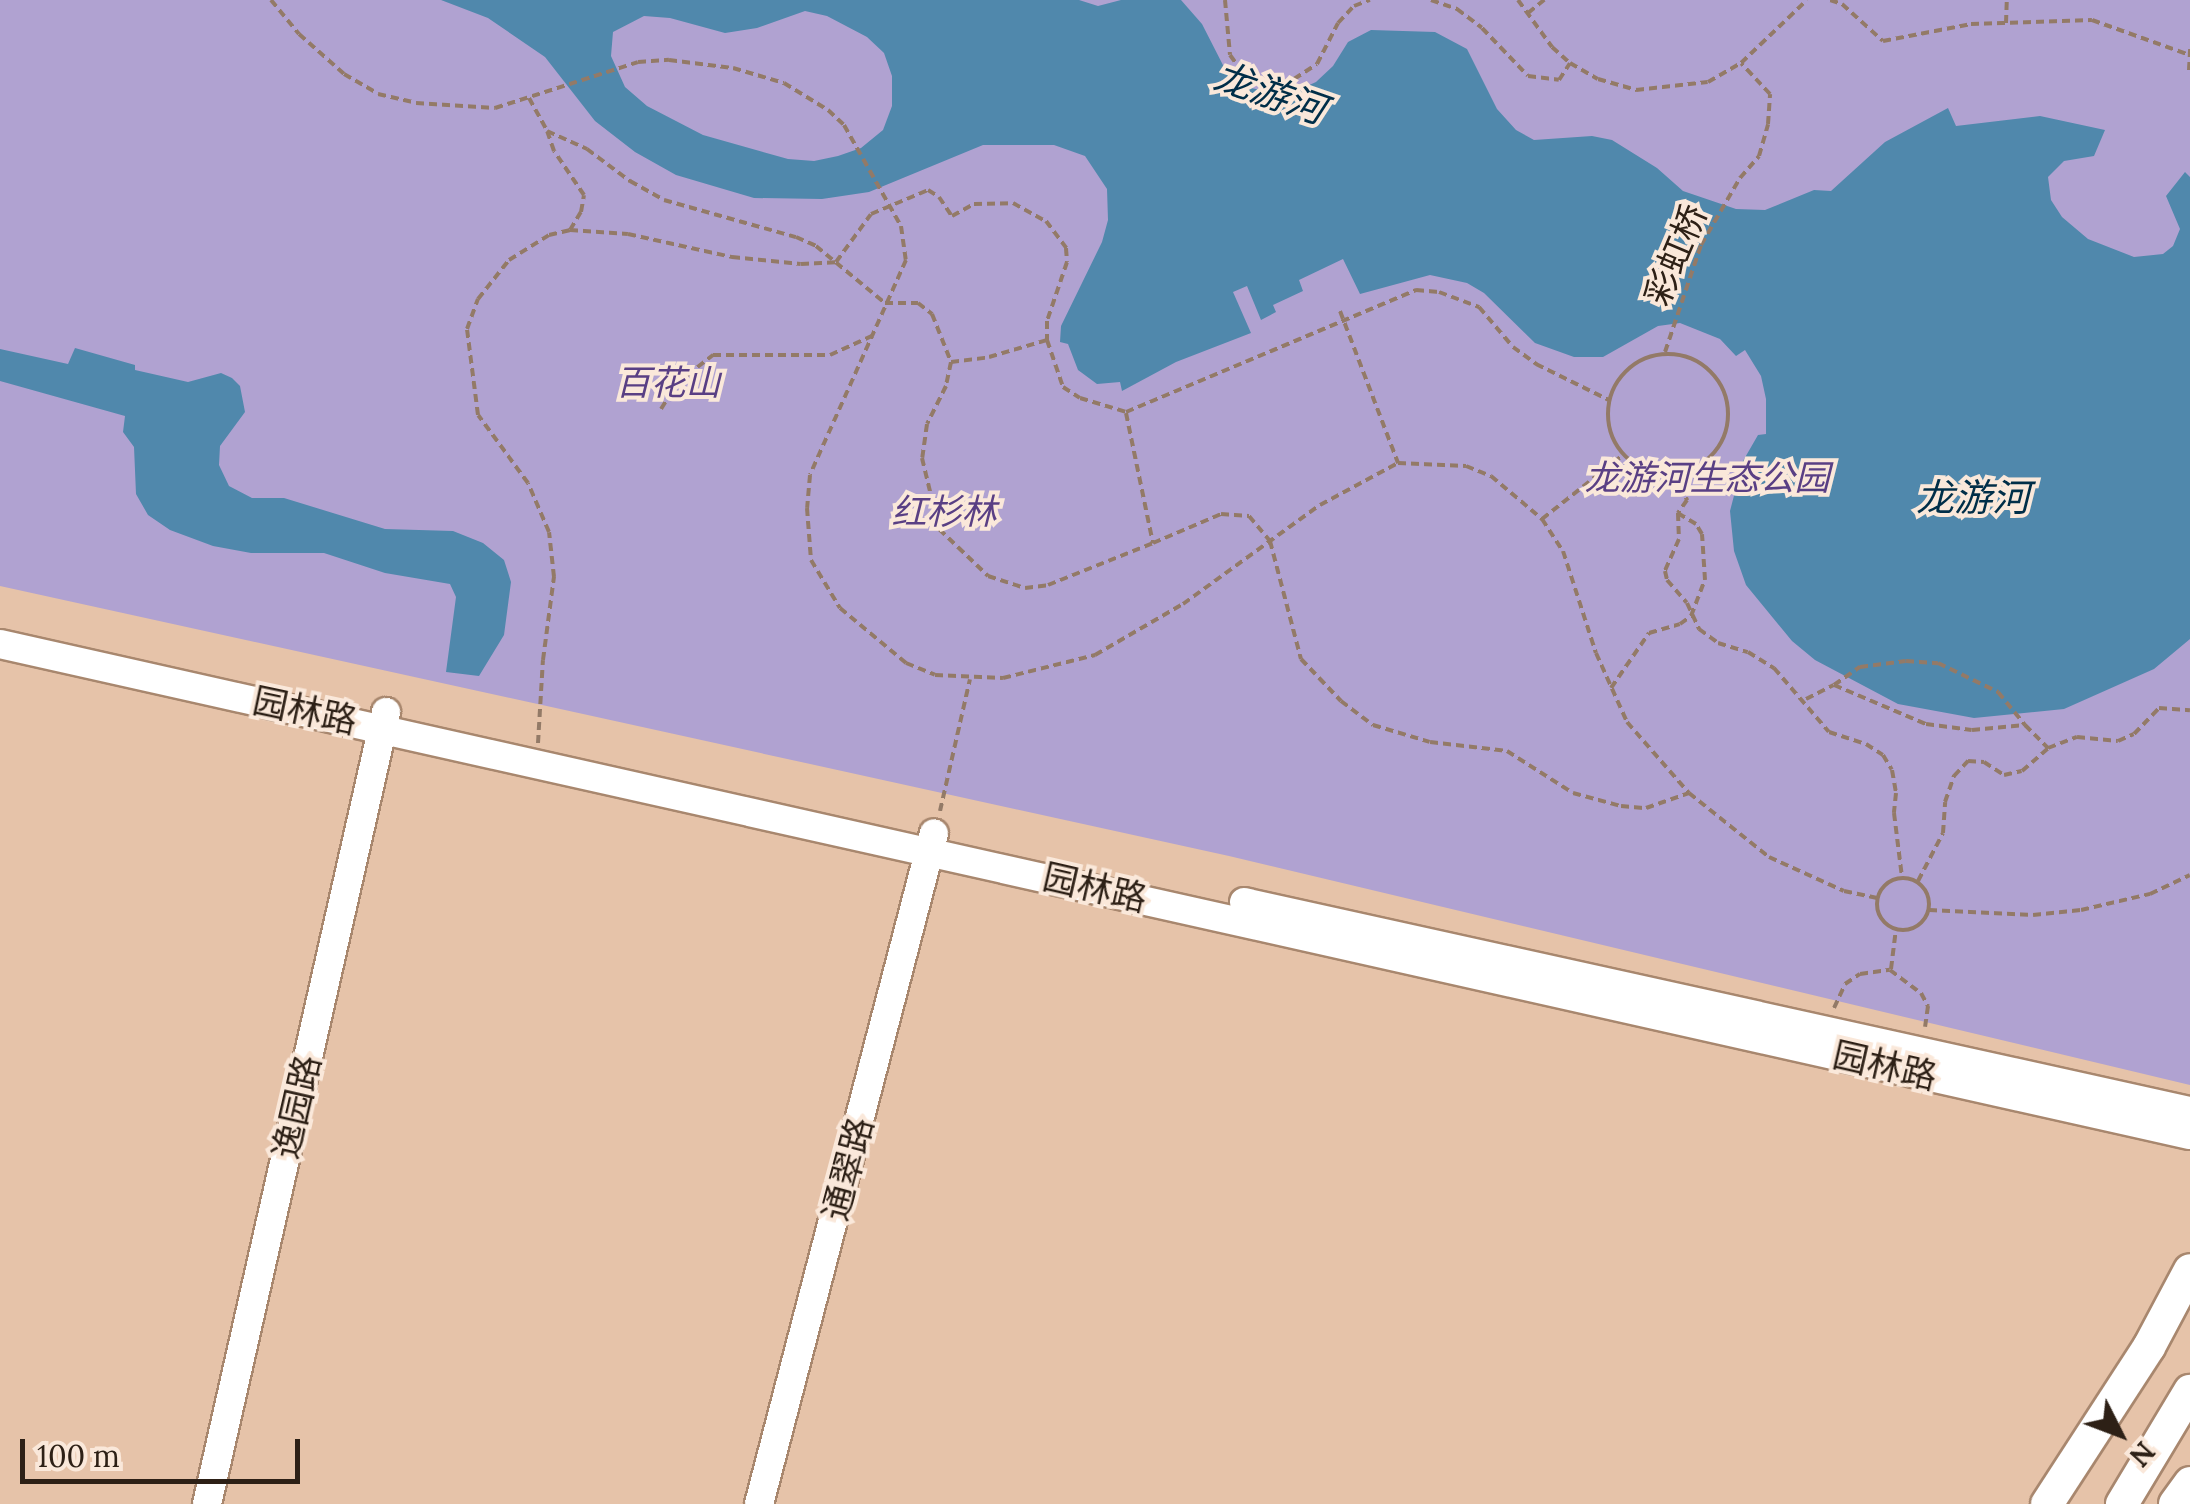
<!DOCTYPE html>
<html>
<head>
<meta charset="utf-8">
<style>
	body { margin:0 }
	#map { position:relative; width:2190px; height:1504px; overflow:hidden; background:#e6c3a9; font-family:Lora,"Noto Sans SC",serif }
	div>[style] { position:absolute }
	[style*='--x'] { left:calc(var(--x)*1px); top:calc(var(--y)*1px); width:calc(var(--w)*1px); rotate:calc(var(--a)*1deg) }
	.green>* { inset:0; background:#b0a2d1 }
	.water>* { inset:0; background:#5088ac }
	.path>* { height:4px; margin-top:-2px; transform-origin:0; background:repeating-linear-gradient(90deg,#937a67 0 8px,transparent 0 13px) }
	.path>.ring { margin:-2px; padding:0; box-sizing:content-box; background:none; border:4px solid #937a67; border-radius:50% }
	.roads { filter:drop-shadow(2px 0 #a8876e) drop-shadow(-2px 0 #a8876e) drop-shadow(0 2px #a8876e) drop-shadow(0 -2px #a8876e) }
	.minor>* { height:28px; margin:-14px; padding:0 14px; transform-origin:14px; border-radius:14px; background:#fff }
	.major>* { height:32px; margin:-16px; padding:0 16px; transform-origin:16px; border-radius:16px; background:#fff }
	span { translate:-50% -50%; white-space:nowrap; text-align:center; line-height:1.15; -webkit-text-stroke:8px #fae8da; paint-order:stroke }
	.street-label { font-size:35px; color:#2d2016 }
	.park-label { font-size:35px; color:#593f84; font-style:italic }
	.water-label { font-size:38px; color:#002e48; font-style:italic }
	.north { position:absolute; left:2070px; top:1384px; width:100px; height:100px; -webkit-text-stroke:8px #fae8da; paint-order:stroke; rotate:132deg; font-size:28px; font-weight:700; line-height:40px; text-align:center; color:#2d2016 }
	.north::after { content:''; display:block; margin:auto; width:35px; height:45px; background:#2d2016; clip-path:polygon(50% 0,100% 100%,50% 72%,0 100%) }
	.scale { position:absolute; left:20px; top:1439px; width:280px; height:45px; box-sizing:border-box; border:5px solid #2d2016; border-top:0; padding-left:12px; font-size:30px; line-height:35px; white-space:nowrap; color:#2d2016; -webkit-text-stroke:8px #fae8da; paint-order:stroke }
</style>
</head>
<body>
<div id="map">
	<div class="green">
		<div style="clip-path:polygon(0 0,2190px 0,2190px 1085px,1229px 856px,0 586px)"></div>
	</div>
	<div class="water">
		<div style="clip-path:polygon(evenodd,441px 0,1079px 0,1098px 6px,1121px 0,1181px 0,1202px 24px,1226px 71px,1245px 87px,1267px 91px,1296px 91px,1316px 82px,1333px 66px,1348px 42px,1371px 30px,1435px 32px,1467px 49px,1497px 109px,1516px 130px,1534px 140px,1592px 136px,1612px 140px,1657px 168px,1683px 191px,1736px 209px,1765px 210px,1814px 190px,1831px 191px,1885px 142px,1948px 108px,1956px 126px,2040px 116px,2105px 130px,2094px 156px,2064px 161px,2048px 177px,2051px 200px,2062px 217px,2088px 239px,2134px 257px,2163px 254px,2173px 246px,2180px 229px,2166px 196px,2185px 172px,2190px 177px,2190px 639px,2154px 669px,2064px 709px,1974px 718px,1898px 704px,1815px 660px,1792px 641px,1746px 585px,1734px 551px,1730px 511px,1743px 461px,1758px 435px,1766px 434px,1766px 399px,1761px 376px,1745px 350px,1736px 356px,1720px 339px,1680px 323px,1658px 326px,1603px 357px,1574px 357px,1535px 343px,1484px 293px,1467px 283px,1430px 275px,1360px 294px,1343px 259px,1299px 280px,1303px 291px,1273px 305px,1276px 312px,1261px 320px,1247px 286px,1233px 292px,1251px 333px,1176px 362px,1122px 391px,1120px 382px,1097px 384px,1078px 370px,1068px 344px,1060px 342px,1061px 326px,1102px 242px,1108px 220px,1107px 189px,1085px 156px,1054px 145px,983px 145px,869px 192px,822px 199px,754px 198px,676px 175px,635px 152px,595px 121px,545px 57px,488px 18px,441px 0,805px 11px,827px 16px,867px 37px,884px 53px,892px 76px,892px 106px,883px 130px,861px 148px,838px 156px,814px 161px,788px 159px,703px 135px,647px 106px,625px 87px,611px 56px,613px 32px,644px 16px,670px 18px,725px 33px,757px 28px,805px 11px)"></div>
		<div style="clip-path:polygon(75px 348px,135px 365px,135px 370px,188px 382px,221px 373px,232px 378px,240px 386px,245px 412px,220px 446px,219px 465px,229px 486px,252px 498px,284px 498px,385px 529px,453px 531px,483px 543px,504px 560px,511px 582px,504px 635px,479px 676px,446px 672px,456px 597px,450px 584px,385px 573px,324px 553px,251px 553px,213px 546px,170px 530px,148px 515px,136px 494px,134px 447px,123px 432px,125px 416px,0 381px,0 349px,68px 364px)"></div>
	</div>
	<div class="path">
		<div style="--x:271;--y:0;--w:44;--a:50.5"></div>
		<div style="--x:299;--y:34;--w:60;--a:41.6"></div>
		<div style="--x:344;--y:74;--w:39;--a:30"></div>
		<div style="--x:378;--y:94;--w:39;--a:13"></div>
		<div style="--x:416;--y:103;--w:79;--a:3.6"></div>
		<div style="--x:495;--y:108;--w:150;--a:-17.8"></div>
		<div style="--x:638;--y:62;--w:31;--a:-4"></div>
		<div style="--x:669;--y:60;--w:64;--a:7.1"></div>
		<div style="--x:733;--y:68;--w:53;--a:16.4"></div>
		<div style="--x:784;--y:83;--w:52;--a:31.5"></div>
		<div style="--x:828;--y:110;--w:22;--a:43"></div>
		<div style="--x:844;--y:125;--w:116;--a:60.6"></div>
		<div style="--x:901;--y:226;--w:34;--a:82"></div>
		<div style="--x:906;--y:260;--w:235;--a:114.1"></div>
		<div style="--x:810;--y:475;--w:33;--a:95"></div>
		<div style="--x:807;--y:508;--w:52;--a:85.6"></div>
		<div style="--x:811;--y:560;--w:56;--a:58.9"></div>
		<div style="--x:840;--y:608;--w:86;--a:39.8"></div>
		<div style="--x:906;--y:663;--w:31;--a:22"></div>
		<div style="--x:935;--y:675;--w:68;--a:2.5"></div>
		<div style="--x:1003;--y:678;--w:95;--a:-14"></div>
		<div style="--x:1095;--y:655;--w:102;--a:-30.1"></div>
		<div style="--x:1183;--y:604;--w:169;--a:-35.9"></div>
		<div style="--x:1320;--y:505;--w:89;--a:-28.3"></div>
		<div style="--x:1398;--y:463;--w:68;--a:2.5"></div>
		<div style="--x:1466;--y:466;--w:27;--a:22"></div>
		<div style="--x:1491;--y:476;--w:67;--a:40.1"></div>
		<div style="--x:1542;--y:519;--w:38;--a:57"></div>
		<div style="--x:1563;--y:551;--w:107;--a:72.1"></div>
		<div style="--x:1596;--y:653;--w:76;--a:65.8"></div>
		<div style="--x:1627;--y:722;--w:94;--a:48.9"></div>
		<div style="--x:1689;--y:793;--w:102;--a:38.7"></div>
		<div style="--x:1769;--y:857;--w:82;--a:24.4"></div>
		<div style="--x:1844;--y:891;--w:34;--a:12"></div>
		<div style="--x:1225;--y:0;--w:55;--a:84.8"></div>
		<div style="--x:1230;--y:55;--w:19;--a:54"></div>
		<div style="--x:1241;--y:70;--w:22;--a:21"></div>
		<div style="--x:1262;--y:78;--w:32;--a:2"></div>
		<div style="--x:1294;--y:79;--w:27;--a:-33"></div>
		<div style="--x:1317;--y:64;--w:46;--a:-62.9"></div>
		<div style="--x:1338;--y:23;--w:23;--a:-47"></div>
		<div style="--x:1354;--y:6;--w:17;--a:-21"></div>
		<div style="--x:1431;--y:0;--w:28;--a:19"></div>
		<div style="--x:1457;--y:9;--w:31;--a:37"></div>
		<div style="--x:1482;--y:28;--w:66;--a:46.2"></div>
		<div style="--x:1528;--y:76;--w:31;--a:7"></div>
		<div style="--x:1559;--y:80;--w:20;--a:-57"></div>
		<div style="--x:1518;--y:0;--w:58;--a:54.1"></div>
		<div style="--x:1552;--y:47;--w:24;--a:42"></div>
		<div style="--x:1570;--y:63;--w:32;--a:30"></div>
		<div style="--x:1598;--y:79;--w:40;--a:16"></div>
		<div style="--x:1636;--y:90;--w:72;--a:-6.3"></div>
		<div style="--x:1708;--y:82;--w:38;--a:-30"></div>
		<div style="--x:1741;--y:63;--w:91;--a:-43.7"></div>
		<div style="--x:1830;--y:0;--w:13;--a:18"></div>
		<div style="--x:1842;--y:4;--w:55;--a:42.1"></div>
		<div style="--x:1883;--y:41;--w:90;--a:-10.9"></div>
		<div style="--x:1971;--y:24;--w:121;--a:-1.9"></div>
		<div style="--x:2092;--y:20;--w:104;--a:19.7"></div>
		<div style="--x:1528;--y:13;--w:21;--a:-39"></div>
		<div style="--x:2006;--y:23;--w:23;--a:-88"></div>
		<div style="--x:2189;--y:70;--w:22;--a:-87"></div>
		<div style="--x:529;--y:98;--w:38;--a:61"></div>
		<div style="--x:547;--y:131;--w:44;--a:24.2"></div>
		<div style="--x:587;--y:149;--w:54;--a:36.7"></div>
		<div style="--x:630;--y:181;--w:39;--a:29"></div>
		<div style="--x:664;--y:200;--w:137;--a:15.7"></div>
		<div style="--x:796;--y:237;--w:22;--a:24"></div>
		<div style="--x:816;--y:246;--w:89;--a:39.6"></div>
		<div style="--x:885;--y:303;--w:33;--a:0"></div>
		<div style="--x:918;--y:303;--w:18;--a:38"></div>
		<div style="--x:932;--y:314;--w:52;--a:68.4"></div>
		<div style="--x:951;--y:362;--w:38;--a:-7"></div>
		<div style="--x:989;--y:357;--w:60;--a:-16.3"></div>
		<div style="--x:570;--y:230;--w:58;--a:3.9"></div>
		<div style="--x:628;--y:234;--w:107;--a:12.5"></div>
		<div style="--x:732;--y:257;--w:69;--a:5.8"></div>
		<div style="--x:801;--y:264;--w:35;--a:-3"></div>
		<div style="--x:836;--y:262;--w:59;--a:-53.9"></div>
		<div style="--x:871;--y:214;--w:62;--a:-22.8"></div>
		<div style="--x:928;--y:190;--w:13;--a:32"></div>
		<div style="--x:939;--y:197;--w:23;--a:56"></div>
		<div style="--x:952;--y:216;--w:25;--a:-29"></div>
		<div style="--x:974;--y:204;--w:39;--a:-1"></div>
		<div style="--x:1013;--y:203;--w:38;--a:29"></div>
		<div style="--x:1046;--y:221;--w:34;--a:53"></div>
		<div style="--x:1066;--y:248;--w:14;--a:86"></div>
		<div style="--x:1067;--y:262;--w:62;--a:108.7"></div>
		<div style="--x:1047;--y:321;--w:19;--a:90"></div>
		<div style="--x:1047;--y:340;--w:50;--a:71.2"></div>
		<div style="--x:1063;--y:387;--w:20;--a:33"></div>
		<div style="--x:1080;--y:398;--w:48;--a:16.9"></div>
		<div style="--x:1126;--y:412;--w:315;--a:-22.8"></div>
		<div style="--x:1416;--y:290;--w:23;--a:5"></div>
		<div style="--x:1439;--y:292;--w:43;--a:20.6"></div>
		<div style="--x:1479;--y:307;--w:52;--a:49.6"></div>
		<div style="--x:1513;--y:347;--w:29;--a:36"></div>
		<div style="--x:1536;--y:364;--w:81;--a:26.3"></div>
		<div style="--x:1340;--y:311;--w:163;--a:69.1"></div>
		<div style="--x:1665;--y:352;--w:113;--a:-71.4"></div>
		<div style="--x:1701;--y:245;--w:78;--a:-59.8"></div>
		<div style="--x:1740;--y:178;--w:29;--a:-49"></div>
		<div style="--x:1759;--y:156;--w:33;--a:-74"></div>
		<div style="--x:1768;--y:124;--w:30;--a:-86"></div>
		<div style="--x:1770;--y:94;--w:42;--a:-133.1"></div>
		<div class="ring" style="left:1608px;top:354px;width:116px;height:116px"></div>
		<div style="--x:951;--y:362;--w:25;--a:102"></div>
		<div style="--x:946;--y:386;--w:42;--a:116.6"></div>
		<div style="--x:927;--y:424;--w:34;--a:98"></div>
		<div style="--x:922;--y:458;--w:73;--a:76.5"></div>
		<div style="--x:939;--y:529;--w:68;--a:43.8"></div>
		<div style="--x:988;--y:576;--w:39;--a:18"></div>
		<div style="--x:1025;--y:588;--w:23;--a:-7"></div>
		<div style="--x:1048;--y:585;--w:113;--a:-21.8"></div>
		<div style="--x:661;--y:409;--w:31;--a:-58"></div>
		<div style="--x:677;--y:383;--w:46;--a:-37.9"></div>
		<div style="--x:713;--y:355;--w:117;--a:0"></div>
		<div style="--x:830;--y:355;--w:48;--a:-24.4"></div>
		<div style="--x:1126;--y:413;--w:133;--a:78.3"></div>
		<div style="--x:1153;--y:543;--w:74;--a:-23.1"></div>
		<div style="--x:1221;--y:514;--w:28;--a:4"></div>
		<div style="--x:1249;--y:516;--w:33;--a:50"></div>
		<div style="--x:1270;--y:541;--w:122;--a:75.3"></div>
		<div style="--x:1301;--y:659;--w:58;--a:46.4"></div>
		<div style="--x:1341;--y:701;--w:40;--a:37"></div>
		<div style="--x:1373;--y:725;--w:59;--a:16.6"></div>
		<div style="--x:1430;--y:742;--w:78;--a:6.7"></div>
		<div style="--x:1507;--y:751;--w:78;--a:32.5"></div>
		<div style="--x:1573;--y:793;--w:50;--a:15.2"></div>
		<div style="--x:1621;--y:806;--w:25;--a:5"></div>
		<div style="--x:1646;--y:808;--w:46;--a:-19.2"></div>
		<div style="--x:1675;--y:474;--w:29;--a:65"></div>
		<div style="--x:1687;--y:500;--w:16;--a:125"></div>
		<div style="--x:1678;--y:513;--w:26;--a:88"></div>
		<div style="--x:1679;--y:539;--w:35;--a:114"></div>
		<div style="--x:1665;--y:571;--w:9;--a:77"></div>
		<div style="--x:1667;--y:580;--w:30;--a:49"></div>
		<div style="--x:1687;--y:603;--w:29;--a:65"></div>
		<div style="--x:1699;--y:629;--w:24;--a:36"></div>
		<div style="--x:1718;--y:643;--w:31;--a:17"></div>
		<div style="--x:1748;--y:652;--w:31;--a:32"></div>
		<div style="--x:1774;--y:668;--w:84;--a:49.3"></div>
		<div style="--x:1829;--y:732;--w:39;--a:18"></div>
		<div style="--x:1866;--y:744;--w:20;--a:33"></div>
		<div style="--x:1883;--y:755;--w:17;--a:59"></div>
		<div style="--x:1892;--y:770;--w:23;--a:80"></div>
		<div style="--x:1896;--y:793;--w:20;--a:96"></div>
		<div style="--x:1894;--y:813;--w:64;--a:82.9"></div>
		<div style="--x:1542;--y:519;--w:103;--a:-38.3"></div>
		<div style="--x:1834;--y:685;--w:32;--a:-35"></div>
		<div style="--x:1860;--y:667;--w:46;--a:-7.4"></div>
		<div style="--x:1906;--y:661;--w:32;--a:4"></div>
		<div style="--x:1938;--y:663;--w:67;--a:25.8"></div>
		<div style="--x:1998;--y:692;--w:43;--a:50.7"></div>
		<div style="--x:1611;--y:688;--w:67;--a:-55.4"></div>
		<div style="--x:1649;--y:633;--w:32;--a:-16"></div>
		<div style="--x:1680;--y:624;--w:14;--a:-36"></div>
		<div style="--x:1691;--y:616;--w:39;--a:-69"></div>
		<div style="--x:1705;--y:580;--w:46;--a:-93.7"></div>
		<div style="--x:1702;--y:534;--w:12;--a:-121"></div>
		<div style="--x:1696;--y:524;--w:21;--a:-149"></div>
		<div style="--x:1806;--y:699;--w:31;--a:-27"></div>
		<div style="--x:1834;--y:685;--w:100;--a:23"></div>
		<div style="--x:1926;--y:724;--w:46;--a:7.4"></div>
		<div style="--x:1972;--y:730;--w:53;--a:-5.4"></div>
		<div style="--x:2025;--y:725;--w:33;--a:45"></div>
		<div style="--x:538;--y:743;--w:83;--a:-86.6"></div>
		<div style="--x:543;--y:660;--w:84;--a:-82.5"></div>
		<div style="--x:554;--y:577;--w:45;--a:-96.3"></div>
		<div style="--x:549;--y:532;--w:53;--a:-113.2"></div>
		<div style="--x:528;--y:483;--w:84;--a:-126.3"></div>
		<div style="--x:478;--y:415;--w:87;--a:-97.3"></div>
		<div style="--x:467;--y:329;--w:32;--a:-70"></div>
		<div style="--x:478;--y:299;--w:50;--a:-51.5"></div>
		<div style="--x:509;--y:260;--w:47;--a:-32"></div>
		<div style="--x:549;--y:235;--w:22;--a:-13"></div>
		<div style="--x:570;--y:230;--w:21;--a:-59"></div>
		<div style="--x:581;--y:212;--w:17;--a:-80"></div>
		<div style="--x:584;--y:195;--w:53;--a:-124.3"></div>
		<div style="--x:554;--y:151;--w:21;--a:-109"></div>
		<div style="--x:940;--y:811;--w:135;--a:-77.2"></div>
		<div class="ring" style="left:1877px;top:878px;width:48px;height:48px"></div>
		<div style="--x:1918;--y:881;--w:54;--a:-62.5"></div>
		<div style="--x:1943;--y:833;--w:31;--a:-86"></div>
		<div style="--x:1945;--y:802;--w:28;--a:-71"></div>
		<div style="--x:1954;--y:776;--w:21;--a:-47"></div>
		<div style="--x:1968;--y:761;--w:16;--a:4"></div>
		<div style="--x:1984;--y:762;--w:24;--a:33"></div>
		<div style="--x:2004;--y:775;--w:18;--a:-13"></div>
		<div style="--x:2022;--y:771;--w:35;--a:-41"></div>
		<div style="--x:2048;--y:748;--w:31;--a:-21"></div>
		<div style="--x:2077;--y:737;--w:41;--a:5.6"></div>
		<div style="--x:2118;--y:741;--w:17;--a:-24"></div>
		<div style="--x:2134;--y:734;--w:36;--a:-46"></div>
		<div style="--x:2159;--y:708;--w:31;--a:4"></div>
		<div style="--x:1929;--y:910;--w:104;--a:2.8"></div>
		<div style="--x:2033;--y:915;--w:48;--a:-5.9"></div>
		<div style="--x:2081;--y:910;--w:71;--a:-13.1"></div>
		<div style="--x:2150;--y:894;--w:44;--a:-25.4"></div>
		<div style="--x:1891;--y:969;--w:40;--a:-82.9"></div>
		<div style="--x:1834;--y:1008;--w:26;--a:-65"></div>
		<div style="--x:1845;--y:984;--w:18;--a:-34"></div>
		<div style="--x:1860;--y:974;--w:30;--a:-8"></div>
		<div style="--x:1890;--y:970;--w:39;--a:37"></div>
		<div style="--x:1921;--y:993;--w:15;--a:62"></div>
		<div style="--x:1928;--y:1006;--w:21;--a:98"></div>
	</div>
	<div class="roads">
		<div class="minor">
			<div style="--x:0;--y:644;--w:2244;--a:12.64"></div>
			<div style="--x:1244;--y:902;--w:969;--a:12.46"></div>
			<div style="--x:207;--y:1504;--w:812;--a:-77.26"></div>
			<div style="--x:759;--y:1504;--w:693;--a:-75.38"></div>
		</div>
		<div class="major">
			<div style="--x:2047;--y:1504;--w:187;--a:-57"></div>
			<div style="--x:2149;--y:1347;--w:87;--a:-62"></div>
			<div style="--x:2122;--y:1504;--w:132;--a:-59"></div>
			<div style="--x:2175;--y:1504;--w:26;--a:-54"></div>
		</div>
	</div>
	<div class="street-label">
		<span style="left:1676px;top:255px;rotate:-67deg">彩虹桥</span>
		<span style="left:305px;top:711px;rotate:12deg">园林路</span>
		<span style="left:1095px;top:888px;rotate:13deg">园林路</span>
		<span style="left:1885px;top:1066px;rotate:13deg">园林路</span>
		<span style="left:297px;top:1107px;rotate:-77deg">逸园路</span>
		<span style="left:848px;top:1169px;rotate:-75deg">通翠路</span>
	</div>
	<div class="park-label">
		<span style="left:668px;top:383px">百花山</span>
		<span style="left:1707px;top:478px">龙游河生态公园</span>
		<span style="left:944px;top:512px">红杉林</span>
	</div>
	<div class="water-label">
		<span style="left:1270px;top:93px;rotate:19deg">龙游河</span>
		<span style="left:1973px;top:498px">龙游河</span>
	</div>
	<div class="north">N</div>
	<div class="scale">100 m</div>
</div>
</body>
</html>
